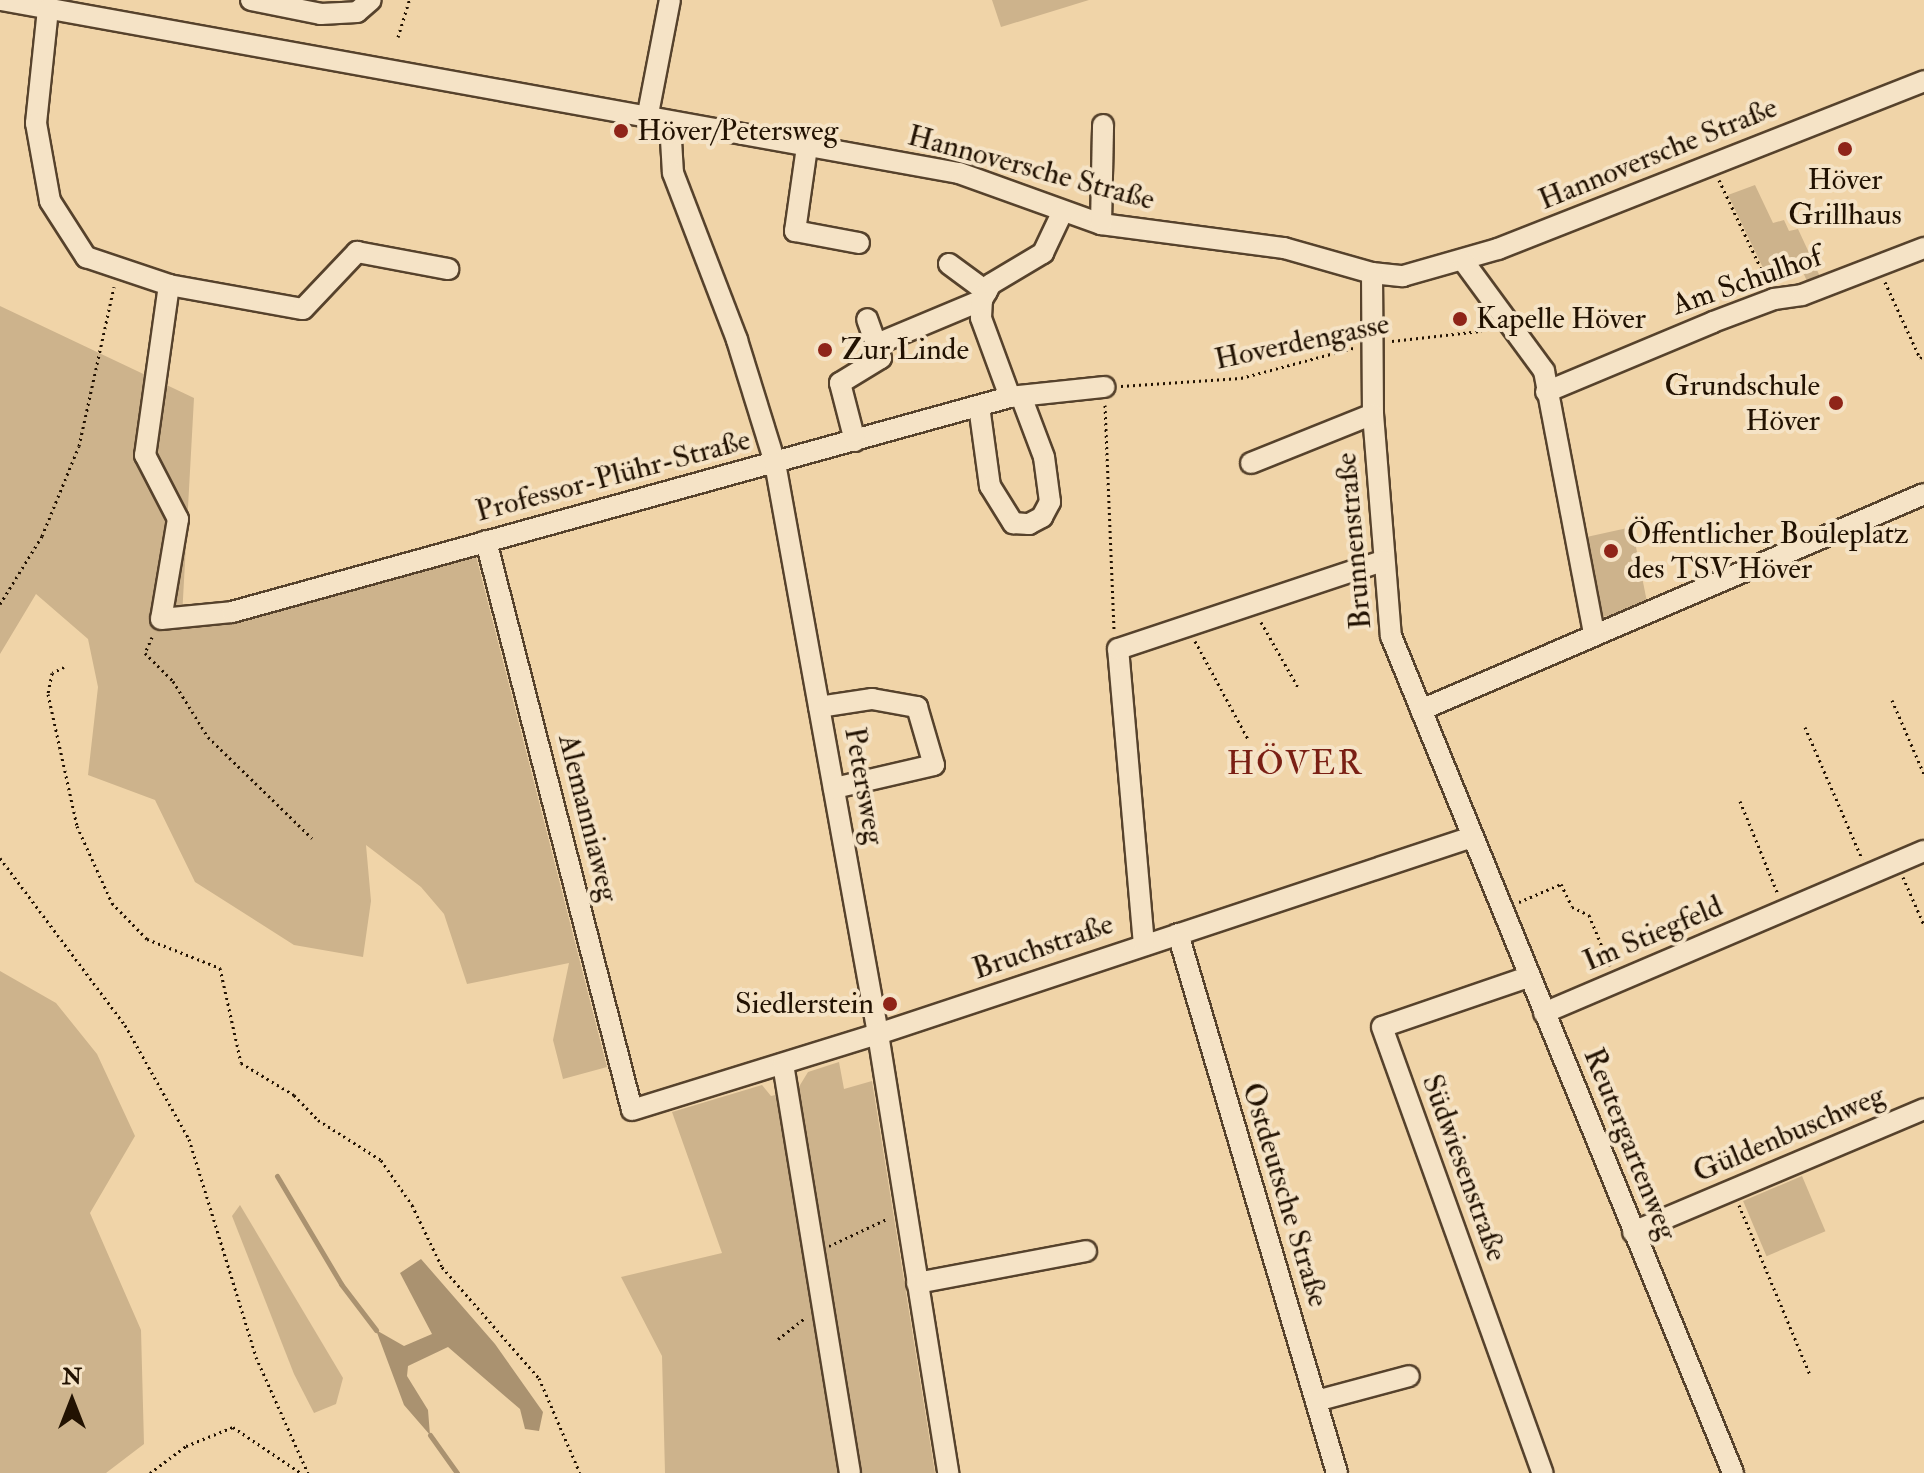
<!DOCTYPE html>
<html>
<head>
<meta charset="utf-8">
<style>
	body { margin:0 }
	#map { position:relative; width:1924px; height:1473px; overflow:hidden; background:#f0d4a8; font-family:"IM FELL Double Pica",serif }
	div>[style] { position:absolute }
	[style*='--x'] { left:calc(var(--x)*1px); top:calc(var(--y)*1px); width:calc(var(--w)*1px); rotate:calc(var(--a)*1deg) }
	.green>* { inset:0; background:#cdb38c; transform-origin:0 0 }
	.water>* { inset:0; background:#aa9270 }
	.stream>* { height:5px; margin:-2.5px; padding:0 2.5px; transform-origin:2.5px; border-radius:2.5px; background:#aa9270 }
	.path>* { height:3px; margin-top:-1.5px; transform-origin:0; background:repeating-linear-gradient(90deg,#221202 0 2px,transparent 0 6px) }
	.roads { filter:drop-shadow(2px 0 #56422c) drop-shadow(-2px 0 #56422c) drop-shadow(0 2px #56422c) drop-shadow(0 -2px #56422c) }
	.minor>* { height:20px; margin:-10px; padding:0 10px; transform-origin:10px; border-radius:10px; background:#f5e3c6 }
	.dots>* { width:22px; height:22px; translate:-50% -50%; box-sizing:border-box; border:4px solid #f5e3c6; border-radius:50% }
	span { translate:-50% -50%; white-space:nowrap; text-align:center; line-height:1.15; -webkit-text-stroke:8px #f5e3c6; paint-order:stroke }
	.poi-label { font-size:30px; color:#221202 }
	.left { translate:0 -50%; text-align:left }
	.right { translate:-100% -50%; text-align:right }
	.street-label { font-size:30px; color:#221202 }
	.quarter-label { font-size:34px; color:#7a1f14; letter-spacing:2px }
	.north { position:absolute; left:32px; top:1361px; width:80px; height:80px; -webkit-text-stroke:6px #f5e3c6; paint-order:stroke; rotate:0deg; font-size:22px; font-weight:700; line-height:32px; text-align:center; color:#221202 }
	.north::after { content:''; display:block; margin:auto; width:28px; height:36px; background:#221202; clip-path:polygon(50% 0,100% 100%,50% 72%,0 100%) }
</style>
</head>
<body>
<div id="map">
	<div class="green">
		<div style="clip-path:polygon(992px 0,1089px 0,1001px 27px)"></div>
		<div style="clip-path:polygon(1755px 185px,1773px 223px,1784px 220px,1789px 231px,1798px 229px,1823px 283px,1810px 288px,1798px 261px,1765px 272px,1728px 195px)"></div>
		<div style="clip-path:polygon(0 306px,194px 398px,182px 617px,475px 552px,607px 1067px,563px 1079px,553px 1040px,569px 963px,467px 984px,444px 914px,421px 887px,366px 845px,371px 901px,363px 957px,294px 945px,195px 882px,155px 800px,88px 775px,98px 687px,88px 639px,36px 594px,0 654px)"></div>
		<div style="clip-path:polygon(1632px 527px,1647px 602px,1609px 618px,1597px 613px,1582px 538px)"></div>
		<div style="clip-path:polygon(0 971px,56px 1003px,97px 1054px,135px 1136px,90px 1213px,141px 1330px,144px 1444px,106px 1473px,0 1473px)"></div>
		<div style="clip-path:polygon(839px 1062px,844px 1089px,872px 1081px,935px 1473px,665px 1473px,662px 1356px,621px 1277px,722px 1253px,672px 1112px,762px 1085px,771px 1096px,797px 1090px,808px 1072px)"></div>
		<div style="left:1802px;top:1176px;width:60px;height:64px;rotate:67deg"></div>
		<div style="clip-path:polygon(240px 1205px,343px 1378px,336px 1404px,314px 1413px,294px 1374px,232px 1216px)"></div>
	</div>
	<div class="water">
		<div style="clip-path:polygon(421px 1259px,495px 1344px,543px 1412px,539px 1431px,525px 1429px,520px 1409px,448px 1347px,408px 1366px,407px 1376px,428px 1410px,430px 1435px,404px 1405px,376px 1330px,404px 1346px,432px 1334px,400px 1273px)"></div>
	</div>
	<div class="stream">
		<div style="--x:277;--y:1176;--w:126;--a:59.3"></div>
		<div style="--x:341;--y:1284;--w:58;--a:52.7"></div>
		<div style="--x:430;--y:1435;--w:47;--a:54.6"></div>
	</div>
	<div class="path">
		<div style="--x:398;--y:37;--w:39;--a:-73"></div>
		<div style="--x:1719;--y:180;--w:112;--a:64.6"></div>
		<div style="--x:1885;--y:282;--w:84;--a:65.3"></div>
		<div style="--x:1920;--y:358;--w:4;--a:-27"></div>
		<div style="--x:1392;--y:341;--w:89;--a:-6.5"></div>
		<div style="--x:1480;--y:331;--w:8;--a:-40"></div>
		<div style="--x:1121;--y:386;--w:120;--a:-3.8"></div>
		<div style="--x:1241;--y:378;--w:116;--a:-15"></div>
		<div style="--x:1105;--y:405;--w:224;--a:87.7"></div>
		<div style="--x:0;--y:604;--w:80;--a:-58.3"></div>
		<div style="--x:42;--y:536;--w:97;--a:-67.7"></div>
		<div style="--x:79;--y:446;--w:163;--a:-77.6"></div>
		<div style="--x:1261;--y:622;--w:77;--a:60.4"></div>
		<div style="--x:152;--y:637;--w:17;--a:114"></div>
		<div style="--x:145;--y:653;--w:40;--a:45"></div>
		<div style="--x:173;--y:681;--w:66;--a:58"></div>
		<div style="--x:208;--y:737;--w:145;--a:44.2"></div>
		<div style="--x:1195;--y:641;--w:111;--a:61.6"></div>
		<div style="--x:64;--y:667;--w:13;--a:153"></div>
		<div style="--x:52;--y:673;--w:21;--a:101"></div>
		<div style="--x:48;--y:694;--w:135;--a:77.6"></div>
		<div style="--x:77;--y:826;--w:85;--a:65.6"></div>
		<div style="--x:112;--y:903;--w:50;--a:45.8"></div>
		<div style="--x:147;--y:939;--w:79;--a:21.7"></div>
		<div style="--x:220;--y:968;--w:97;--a:77.5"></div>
		<div style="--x:241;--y:1063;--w:62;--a:31.1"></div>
		<div style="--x:294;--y:1095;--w:35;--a:46"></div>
		<div style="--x:318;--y:1120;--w:75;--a:32.4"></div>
		<div style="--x:381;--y:1160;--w:55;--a:55.4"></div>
		<div style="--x:412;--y:1205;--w:69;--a:64.2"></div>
		<div style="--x:442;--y:1267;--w:147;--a:48.9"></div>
		<div style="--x:539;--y:1378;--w:103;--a:66.7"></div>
		<div style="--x:1892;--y:700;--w:81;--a:66.6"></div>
		<div style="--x:1805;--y:727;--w:144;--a:66.6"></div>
		<div style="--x:1740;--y:801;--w:100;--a:67.8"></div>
		<div style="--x:0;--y:858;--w:209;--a:53.2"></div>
		<div style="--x:125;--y:1025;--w:131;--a:60.7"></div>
		<div style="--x:189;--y:1139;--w:228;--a:72.9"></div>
		<div style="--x:256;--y:1357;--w:127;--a:65.9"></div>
		<div style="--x:1903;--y:877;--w:52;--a:66.4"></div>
		<div style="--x:1519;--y:902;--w:46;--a:-23.2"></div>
		<div style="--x:1561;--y:884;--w:25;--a:64"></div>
		<div style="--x:1572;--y:907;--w:19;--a:25"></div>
		<div style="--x:1589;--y:915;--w:55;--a:67.6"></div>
		<div style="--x:1739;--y:1205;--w:184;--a:67.3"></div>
		<div style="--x:829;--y:1246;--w:64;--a:-25"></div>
		<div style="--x:778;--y:1339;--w:34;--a:-38"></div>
		<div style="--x:150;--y:1473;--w:45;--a:-36.9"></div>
		<div style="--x:186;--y:1446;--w:51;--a:-22"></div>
		<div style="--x:233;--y:1427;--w:82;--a:34.1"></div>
	</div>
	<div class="roads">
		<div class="minor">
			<div style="--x:1;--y:0;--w:973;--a:10.24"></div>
			<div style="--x:959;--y:173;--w:151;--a:19.8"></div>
			<div style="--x:1101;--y:224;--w:185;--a:7.5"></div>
			<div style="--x:1284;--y:248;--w:91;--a:15.9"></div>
			<div style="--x:1372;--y:273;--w:31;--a:6"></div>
			<div style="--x:1403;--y:276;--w:99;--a:-15.9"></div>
			<div style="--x:1498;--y:249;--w:458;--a:-21.5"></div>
			<div style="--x:251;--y:0;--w:71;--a:11.3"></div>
			<div style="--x:321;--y:14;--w:36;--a:-3"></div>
			<div style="--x:357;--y:12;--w:18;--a:-41"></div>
			<div style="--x:48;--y:9;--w:115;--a:96"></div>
			<div style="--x:36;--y:123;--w:79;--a:79.8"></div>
			<div style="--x:50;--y:201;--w:67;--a:57.3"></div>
			<div style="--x:86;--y:257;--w:88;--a:18.6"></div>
			<div style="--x:169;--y:285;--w:172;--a:98"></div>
			<div style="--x:145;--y:455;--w:72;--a:62.7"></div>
			<div style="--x:178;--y:519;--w:101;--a:99.6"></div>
			<div style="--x:161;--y:619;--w:71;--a:-5.6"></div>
			<div style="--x:232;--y:612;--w:807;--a:-15.45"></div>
			<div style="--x:1010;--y:397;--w:95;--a:-6.1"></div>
			<div style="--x:647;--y:119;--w:121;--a:-79.1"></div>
			<div style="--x:670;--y:123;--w:50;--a:86.6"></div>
			<div style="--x:673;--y:173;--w:179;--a:69"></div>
			<div style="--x:737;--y:340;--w:129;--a:72.8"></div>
			<div style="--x:775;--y:463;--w:580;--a:79.77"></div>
			<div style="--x:878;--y:1034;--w:445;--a:80.9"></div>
			<div style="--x:807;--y:147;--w:85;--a:98.1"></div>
			<div style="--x:795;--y:231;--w:65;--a:10.6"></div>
			<div style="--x:1101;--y:224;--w:99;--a:-88.8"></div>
			<div style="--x:1464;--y:262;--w:135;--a:53.7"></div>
			<div style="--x:1544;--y:371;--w:268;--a:79.2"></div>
			<div style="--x:949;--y:264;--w:47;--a:36.4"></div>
			<div style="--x:1372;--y:273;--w:141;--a:89.6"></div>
			<div style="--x:1373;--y:414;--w:223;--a:85.4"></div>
			<div style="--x:1391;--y:636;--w:904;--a:67.77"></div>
			<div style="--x:169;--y:285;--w:136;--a:10.2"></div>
			<div style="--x:303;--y:309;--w:79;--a:-46.5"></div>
			<div style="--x:357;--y:252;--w:93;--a:10.6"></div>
			<div style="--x:877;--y:344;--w:114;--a:-22.7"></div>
			<div style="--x:1546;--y:392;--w:181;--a:-22.7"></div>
			<div style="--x:1713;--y:322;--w:65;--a:-20.7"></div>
			<div style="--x:1774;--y:299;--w:28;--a:-8"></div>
			<div style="--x:1802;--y:295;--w:131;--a:-21.1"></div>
			<div style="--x:1010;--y:397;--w:84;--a:-110.2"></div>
			<div style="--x:981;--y:318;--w:18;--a:-87"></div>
			<div style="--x:982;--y:300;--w:18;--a:-61"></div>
			<div style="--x:991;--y:284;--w:61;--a:-30.8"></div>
			<div style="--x:1043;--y:253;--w:44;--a:-64.6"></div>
			<div style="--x:979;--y:406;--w:81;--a:82.2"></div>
			<div style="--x:990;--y:486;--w:44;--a:58.1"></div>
			<div style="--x:1013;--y:523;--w:16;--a:4"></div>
			<div style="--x:1029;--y:524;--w:15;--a:-28"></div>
			<div style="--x:1042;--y:517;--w:17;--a:-62"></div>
			<div style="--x:1050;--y:502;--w:45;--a:-97.6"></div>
			<div style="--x:1044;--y:457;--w:65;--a:-110.7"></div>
			<div style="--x:855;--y:441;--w:60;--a:-104.5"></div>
			<div style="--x:840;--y:383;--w:48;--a:-31.4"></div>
			<div style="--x:881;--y:358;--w:41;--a:-109.7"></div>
			<div style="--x:1251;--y:463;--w:131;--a:-21.9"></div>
			<div style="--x:486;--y:541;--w:587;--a:75.61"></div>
			<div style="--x:632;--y:1110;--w:257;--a:-17.2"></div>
			<div style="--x:878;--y:1034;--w:626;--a:-18.35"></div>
			<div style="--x:819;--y:707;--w:54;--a:-8.6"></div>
			<div style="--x:872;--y:699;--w:46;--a:10.1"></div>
			<div style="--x:917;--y:707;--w:60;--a:73.7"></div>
			<div style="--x:934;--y:765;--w:103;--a:167"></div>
			<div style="--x:1421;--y:710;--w:547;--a:-23.24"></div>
			<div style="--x:1178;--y:934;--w:562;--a:73.56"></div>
			<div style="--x:1144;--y:945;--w:297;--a:-95"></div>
			<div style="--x:1118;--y:649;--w:279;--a:-18.4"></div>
			<div style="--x:1528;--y:977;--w:154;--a:161.1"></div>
			<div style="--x:1382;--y:1027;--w:474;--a:70.2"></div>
			<div style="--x:1544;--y:1013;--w:413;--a:-23.1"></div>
			<div style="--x:783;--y:1064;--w:414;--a:80.7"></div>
			<div style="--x:1633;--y:1232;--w:316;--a:-22.9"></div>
			<div style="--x:917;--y:1283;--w:172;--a:-10.7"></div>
			<div style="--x:1316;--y:1401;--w:96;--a:-15"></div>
		</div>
	</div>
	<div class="dots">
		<div style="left:621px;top:131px;background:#8f2418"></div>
		<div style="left:1845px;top:149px;background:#8f2418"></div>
		<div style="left:1460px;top:319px;background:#8f2418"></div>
		<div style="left:825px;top:350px;background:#8f2418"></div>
		<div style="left:1836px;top:403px;background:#8f2418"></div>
		<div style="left:1611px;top:551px;background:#8f2418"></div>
		<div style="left:890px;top:1004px;background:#8f2418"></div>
	</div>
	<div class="poi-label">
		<span class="left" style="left:637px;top:131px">Höver/Petersweg</span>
		<span style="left:1845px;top:197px">Höver<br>Grillhaus</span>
		<span class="left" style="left:1476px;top:319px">Kapelle Höver</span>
		<span class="left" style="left:841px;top:350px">Zur Linde</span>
		<span class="right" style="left:1820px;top:403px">Grundschule<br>Höver</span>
		<span class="left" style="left:1627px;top:551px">Öffentlicher Bouleplatz<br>des TSV Höver</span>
		<span class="right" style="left:874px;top:1004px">Siedlerstein</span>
	</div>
	<div class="street-label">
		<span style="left:1658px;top:154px;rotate:-22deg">Hannoversche Straße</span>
		<span style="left:1031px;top:168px;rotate:15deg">Hannoversche Straße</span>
		<span style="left:1747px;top:281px;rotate:-19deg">Am Schulhof</span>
		<span style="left:1302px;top:342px;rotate:-12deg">Hoverdengasse</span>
		<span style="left:613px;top:476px;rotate:-15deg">Professor-Plühr-Straße</span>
		<span style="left:1354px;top:541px;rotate:-95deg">Brunnenstraße</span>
		<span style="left:864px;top:786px;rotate:80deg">Petersweg</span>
		<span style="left:588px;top:818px;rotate:76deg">Alemanniaweg</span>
		<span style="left:1653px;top:934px;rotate:-23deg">Im Stiegfeld</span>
		<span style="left:1043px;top:947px;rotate:-19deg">Bruchstraße</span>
		<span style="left:1789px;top:1134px;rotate:-23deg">Güldenbuschweg</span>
		<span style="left:1630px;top:1144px;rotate:68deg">Reutergartenweg</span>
		<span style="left:1464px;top:1168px;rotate:70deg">Südwiesenstraße</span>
		<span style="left:1285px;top:1195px;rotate:73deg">Ostdeutsche Straße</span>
	</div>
	<div class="quarter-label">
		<span style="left:1295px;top:764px">HÖVER</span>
	</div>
	<div class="north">N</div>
</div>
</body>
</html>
